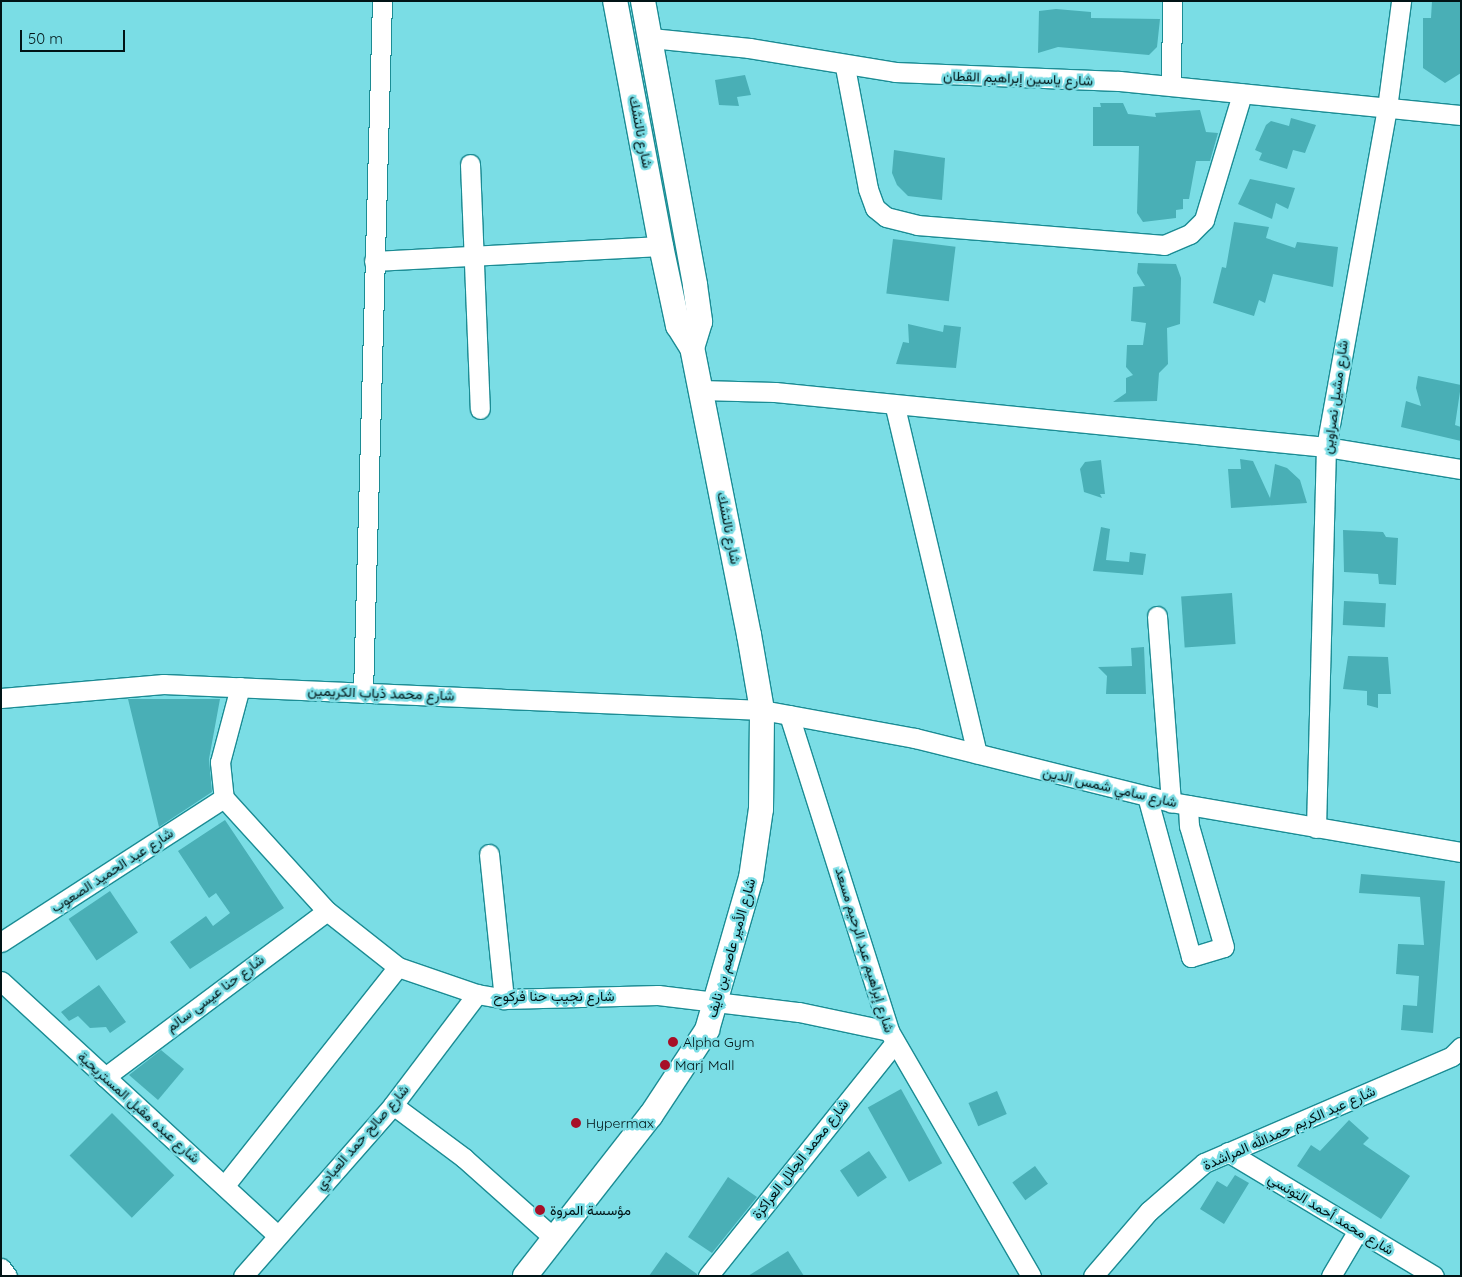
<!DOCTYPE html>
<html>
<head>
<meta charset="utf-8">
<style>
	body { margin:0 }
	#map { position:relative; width:1462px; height:1277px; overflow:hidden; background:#7adde5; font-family:Quicksand,Vazirmatn,sans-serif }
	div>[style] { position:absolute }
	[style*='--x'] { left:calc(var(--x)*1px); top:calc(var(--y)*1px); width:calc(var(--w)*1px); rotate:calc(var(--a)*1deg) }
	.building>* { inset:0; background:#49afb6; transform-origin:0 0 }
	.roads { filter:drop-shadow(1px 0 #1b8c94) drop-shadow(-1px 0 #1b8c94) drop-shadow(0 1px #1b8c94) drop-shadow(0 -1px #1b8c94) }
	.minor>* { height:19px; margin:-9.5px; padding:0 9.5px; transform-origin:9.5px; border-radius:9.5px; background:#fff }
	.major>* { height:24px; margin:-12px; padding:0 12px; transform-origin:12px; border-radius:12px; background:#fff }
	.dots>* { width:14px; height:14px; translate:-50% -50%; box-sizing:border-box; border:2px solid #7adde5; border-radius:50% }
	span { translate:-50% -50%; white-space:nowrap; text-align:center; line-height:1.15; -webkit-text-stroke:5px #7adde5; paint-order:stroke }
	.street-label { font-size:14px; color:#011416 }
	.poi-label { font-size:14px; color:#011416 }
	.left { translate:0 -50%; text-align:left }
	.frame { position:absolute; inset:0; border:2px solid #011416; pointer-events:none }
	.scale { position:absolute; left:20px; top:30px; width:105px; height:22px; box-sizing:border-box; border:2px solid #011416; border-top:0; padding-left:6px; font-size:15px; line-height:18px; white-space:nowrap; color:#011416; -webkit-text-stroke:4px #7adde5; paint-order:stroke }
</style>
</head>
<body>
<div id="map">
	<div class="building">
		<div style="clip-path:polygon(1432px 1px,1461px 1px,1461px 73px,1445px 83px,1423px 68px,1423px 18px,1431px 18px)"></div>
		<div style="clip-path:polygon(1056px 9px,1091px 12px,1091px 18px,1160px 19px,1157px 47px,1149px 55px,1058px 47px,1038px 53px,1039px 11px)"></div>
		<div style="clip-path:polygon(745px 75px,751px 95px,737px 97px,739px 106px,719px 105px,715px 80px)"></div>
		<div style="clip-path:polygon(1100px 103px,1123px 103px,1128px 114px,1156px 117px,1155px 113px,1200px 110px,1206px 132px,1218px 133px,1210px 161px,1196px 161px,1189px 199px,1183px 199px,1183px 209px,1176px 210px,1176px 218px,1143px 222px,1137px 213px,1139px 146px,1093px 146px,1093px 107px,1101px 107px)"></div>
		<div style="clip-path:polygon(1291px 118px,1316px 125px,1305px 153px,1293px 150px,1287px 169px,1259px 160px,1262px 153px,1255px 150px,1266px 125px,1271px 121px,1289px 126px)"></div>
		<div style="clip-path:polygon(894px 150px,945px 158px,942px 200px,908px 196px,897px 185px,892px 173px)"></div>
		<div style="clip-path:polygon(1250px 179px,1295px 188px,1288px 209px,1276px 203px,1272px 219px,1238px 204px)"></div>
		<div style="clip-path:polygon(1234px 222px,1269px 227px,1266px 238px,1295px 248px,1297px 242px,1338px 247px,1333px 287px,1273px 274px,1265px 303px,1259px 300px,1254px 316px,1213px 303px,1222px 267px,1226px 268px)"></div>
		<div style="left:893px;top:239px;width:63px;height:55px;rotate:7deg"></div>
		<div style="clip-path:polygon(1138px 263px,1176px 264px,1181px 278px,1180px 324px,1167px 328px,1168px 364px,1159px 373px,1157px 401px,1113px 402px,1126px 393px,1126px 378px,1133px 375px,1126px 367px,1127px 345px,1143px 345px,1146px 323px,1131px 321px,1133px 287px,1145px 286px,1137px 273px)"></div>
		<div style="clip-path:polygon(908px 324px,943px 332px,944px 325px,961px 327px,956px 368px,896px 364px,903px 342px,909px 343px)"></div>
		<div style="clip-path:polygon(1418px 376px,1461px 385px,1455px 425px,1461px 427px,1461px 441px,1401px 427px,1406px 401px,1421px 406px,1416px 388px)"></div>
		<div style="clip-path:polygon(1240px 459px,1253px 461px,1270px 498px,1275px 464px,1287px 468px,1300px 480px,1307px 503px,1231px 508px,1228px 469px,1241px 469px)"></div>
		<div style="clip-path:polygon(1101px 460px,1105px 494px,1100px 494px,1102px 498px,1084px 492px,1080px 469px,1085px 462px)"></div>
		<div style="clip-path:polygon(1101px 527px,1110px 529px,1106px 560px,1129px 562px,1130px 552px,1146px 554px,1143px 575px,1093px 571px)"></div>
		<div style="clip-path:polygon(1343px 530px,1383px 532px,1386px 537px,1398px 538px,1396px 585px,1379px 584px,1378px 574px,1344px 572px)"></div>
		<div style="left:1232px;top:593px;width:51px;height:51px;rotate:86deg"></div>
		<div style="left:1344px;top:601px;width:42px;height:24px;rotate:3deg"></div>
		<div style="clip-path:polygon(1144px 647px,1146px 694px,1106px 694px,1107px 676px,1098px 667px,1132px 666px,1131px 648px)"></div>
		<div style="clip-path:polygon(1348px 656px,1388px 657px,1391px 694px,1378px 694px,1378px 708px,1367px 705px,1367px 691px,1343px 689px)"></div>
		<div style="clip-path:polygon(128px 699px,220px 699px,209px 759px,212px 792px,159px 827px)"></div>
		<div style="clip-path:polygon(225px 820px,284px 908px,190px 969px,170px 942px,206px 916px,213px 926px,230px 913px,216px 893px,209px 898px,178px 851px)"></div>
		<div style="clip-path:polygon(1361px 874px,1445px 881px,1433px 1033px,1401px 1030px,1403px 1005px,1417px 1006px,1419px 976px,1396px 974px,1398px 944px,1424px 945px,1420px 897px,1359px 893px)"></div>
		<div style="left:110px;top:891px;width:50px;height:50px;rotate:56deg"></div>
		<div style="clip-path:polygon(99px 985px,126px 1022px,110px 1033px,106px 1027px,90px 1028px,78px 1016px,69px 1021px,61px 1012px)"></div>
		<div style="clip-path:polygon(161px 1050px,184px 1069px,158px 1100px,129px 1075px)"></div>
		<div style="left:901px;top:1089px;width:85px;height:38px;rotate:61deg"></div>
		<div style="left:997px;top:1091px;width:25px;height:31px;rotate:67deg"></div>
		<div style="left:112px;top:1113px;width:88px;height:60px;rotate:45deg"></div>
		<div style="clip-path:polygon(1349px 1120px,1369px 1138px,1363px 1144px,1410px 1176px,1381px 1219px,1297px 1166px,1311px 1145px,1320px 1151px)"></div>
		<div style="left:869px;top:1151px;width:32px;height:35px;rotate:56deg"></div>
		<div style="left:1035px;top:1166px;width:22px;height:28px;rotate:54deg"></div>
		<div style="clip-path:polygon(1235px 1175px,1249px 1183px,1224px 1224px,1200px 1209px,1217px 1181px,1227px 1187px)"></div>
		<div style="clip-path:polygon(728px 1177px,757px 1197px,712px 1253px,688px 1237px)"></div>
		<div style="clip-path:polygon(788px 1251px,804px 1276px,748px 1276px)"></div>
		<div style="clip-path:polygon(666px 1252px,697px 1274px,697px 1276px,649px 1276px)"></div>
	</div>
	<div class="roads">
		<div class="minor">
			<div style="--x:651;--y:38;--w:99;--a:5.8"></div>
			<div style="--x:749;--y:48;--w:148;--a:9.3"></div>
			<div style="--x:895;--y:72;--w:224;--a:2.3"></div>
			<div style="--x:1119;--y:81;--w:344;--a:5.7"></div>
			<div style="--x:845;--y:67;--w:124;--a:79.3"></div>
			<div style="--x:868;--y:189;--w:20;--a:70"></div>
			<div style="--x:875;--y:208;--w:14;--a:39"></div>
			<div style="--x:886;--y:217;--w:32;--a:14"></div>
			<div style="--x:917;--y:225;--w:248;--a:4.6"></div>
			<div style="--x:1164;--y:245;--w:28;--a:-23"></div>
			<div style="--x:1190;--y:234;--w:20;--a:-45"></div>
			<div style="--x:1204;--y:220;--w:132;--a:-73.2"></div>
			<div style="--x:1171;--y:85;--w:84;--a:-89.3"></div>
			<div style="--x:470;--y:164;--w:245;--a:87.7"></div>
			<div style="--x:374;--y:261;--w:287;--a:-3"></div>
			<div style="--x:700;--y:390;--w:75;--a:1.5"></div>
			<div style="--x:775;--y:392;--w:554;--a:5.7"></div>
			<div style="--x:1326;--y:447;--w:137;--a:9.3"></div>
			<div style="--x:895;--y:407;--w:356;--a:76.7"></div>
			<div style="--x:1157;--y:616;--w:187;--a:85.7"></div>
			<div style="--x:240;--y:687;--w:78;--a:104.9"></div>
			<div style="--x:220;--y:762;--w:36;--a:84"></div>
			<div style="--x:224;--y:798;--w:153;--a:47.7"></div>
			<div style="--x:327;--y:911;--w:90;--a:38.3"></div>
			<div style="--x:398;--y:967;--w:83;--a:18.9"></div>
			<div style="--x:477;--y:994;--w:27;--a:10"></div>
			<div style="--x:504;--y:999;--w:154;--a:-1.5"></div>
			<div style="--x:658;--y:995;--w:142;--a:6.9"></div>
			<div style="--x:799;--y:1012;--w:92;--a:11.9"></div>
			<div style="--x:363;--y:693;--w:692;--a:-88.43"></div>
			<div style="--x:1;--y:698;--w:163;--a:-4.9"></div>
			<div style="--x:163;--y:684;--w:600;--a:2.49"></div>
			<div style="--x:762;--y:710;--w:156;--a:10.4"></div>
			<div style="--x:915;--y:738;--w:264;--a:14"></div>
			<div style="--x:1171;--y:802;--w:294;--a:9.8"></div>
			<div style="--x:789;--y:715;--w:331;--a:72.4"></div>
			<div style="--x:889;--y:1031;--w:283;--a:59.9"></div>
			<div style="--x:1147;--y:796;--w:167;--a:74.7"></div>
			<div style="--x:1191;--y:957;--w:34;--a:-17"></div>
			<div style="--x:1224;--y:947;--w:126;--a:-106.1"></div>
			<div style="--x:1189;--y:826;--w:21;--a:-93"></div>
			<div style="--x:1316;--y:828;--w:381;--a:-88.5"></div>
			<div style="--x:1326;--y:447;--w:344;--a:-79.8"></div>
			<div style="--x:1387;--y:108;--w:108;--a:-82.5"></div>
			<div style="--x:489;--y:854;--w:146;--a:84.1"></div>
			<div style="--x:1;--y:942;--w:265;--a:-32.9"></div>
			<div style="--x:1;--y:981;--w:374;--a:42.6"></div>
			<div style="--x:105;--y:1077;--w:277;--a:-36.8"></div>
			<div style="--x:393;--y:1105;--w:89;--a:36.7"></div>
			<div style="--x:464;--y:1158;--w:122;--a:41.7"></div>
			<div style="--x:1228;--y:1152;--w:240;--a:31"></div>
			<div style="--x:225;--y:1185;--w:278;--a:-51.6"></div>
			<div style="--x:1;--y:1268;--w:10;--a:53"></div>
			<div style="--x:243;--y:1276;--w:227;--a:-48.7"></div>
			<div style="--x:393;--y:1105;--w:139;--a:-52.9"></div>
			<div style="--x:708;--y:1276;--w:299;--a:-51.3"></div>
			<div style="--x:1093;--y:1276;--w:86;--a:-49.3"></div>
			<div style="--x:1149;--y:1211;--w:73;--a:-41.1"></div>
			<div style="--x:1204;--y:1163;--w:270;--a:-23.3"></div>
			<div style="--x:1452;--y:1056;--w:13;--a:-45"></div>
			<div style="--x:1331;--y:1276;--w:51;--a:-59.4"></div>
		</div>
		<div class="major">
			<div style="--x:643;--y:1;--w:289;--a:79.6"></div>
			<div style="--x:695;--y:285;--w:37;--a:82"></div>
			<div style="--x:700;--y:322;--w:27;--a:107"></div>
			<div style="--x:525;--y:1276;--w:204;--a:-52"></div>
			<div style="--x:651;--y:1115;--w:102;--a:-56.6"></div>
			<div style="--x:707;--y:1030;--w:158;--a:-73.9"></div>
			<div style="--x:751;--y:878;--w:70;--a:-81.8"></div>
			<div style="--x:761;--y:809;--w:99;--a:-89.4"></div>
			<div style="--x:762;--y:710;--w:76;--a:-99.8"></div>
			<div style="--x:749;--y:635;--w:293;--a:-101.2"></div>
			<div style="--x:692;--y:348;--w:26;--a:-122"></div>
			<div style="--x:678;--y:326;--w:82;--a:-102"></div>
			<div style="--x:661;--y:246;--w:249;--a:-100.6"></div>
		</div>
	</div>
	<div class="dots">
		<div style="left:673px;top:1042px;background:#a70f27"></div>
		<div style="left:665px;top:1065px;background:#a70f27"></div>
		<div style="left:576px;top:1123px;background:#a70f27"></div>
		<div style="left:540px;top:1210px;background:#a70f27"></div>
	</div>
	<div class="street-label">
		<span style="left:1018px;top:78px;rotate:2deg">شارع ياسين إبراهيم القطان</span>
		<span style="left:641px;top:132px;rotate:79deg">شارع نالتشك</span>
		<span style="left:1335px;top:397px;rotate:-82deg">شارع مشيل نصراوين</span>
		<span style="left:729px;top:528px;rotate:79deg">شارع نالتشك</span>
		<span style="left:381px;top:693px;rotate:2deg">شارع محمد ذياب الكريمين</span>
		<span style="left:1110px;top:787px;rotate:13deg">شارع سامي شمس الدين</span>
		<span style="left:112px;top:870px;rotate:-33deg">شارع عبد الحميد الصعوب</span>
		<span style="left:731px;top:948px;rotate:-74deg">شارع الأمير عاصم بن نايف</span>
		<span style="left:865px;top:950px;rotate:73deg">شارع إبراهيم عبد الرحيم مسعد</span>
		<span style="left:215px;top:993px;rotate:-37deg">شارع حنا عيسى سالم</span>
		<span style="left:554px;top:996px">شارع نجيب حنا فركوح</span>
		<span style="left:139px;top:1107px;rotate:42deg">شارع عبده مقبل المستريحية</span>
		<span style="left:1289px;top:1128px;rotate:-24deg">شارع عبد الكريم حمدالله المراشدة</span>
		<span style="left:362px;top:1137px;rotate:-49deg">شارع صالح حمد العبادي</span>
		<span style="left:800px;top:1159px;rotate:-52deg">شارع محمد الجلال العراكزة</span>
		<span style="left:1331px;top:1214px;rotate:31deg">شارع محمد أحمد التونسي</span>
	</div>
	<div class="poi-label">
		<span class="left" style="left:683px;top:1042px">Alpha Gym</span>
		<span class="left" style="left:675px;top:1065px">Marj Mall</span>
		<span class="left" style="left:586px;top:1123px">Hypermax</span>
		<span class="left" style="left:550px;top:1210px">مؤسسة المروة</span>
	</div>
	<div class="frame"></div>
	<div class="scale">50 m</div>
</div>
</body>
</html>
